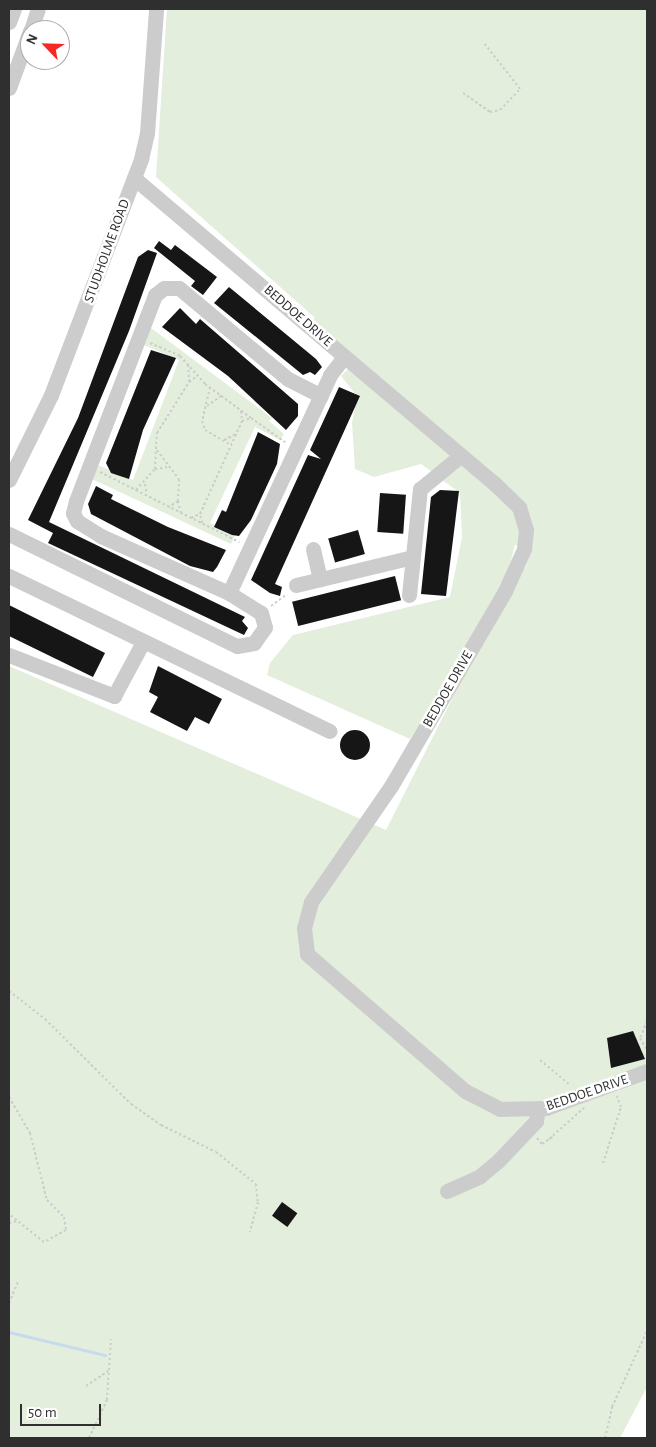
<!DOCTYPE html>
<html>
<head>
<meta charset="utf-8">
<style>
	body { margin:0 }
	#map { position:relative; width:656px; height:1447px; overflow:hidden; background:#fff; font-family:"Alegreya Sans",sans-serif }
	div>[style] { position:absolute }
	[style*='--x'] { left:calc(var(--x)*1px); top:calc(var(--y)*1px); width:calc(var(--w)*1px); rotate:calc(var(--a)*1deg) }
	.green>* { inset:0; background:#e4eedc }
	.stream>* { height:3px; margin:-1.5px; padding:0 1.5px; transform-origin:1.5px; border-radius:1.5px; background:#c7dbef }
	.building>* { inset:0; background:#161616; transform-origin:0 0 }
	.round { border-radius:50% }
	.path>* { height:2px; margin-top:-1px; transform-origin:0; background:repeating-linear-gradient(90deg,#ccc 0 2.5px,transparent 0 5px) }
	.minor>* { height:15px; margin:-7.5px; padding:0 7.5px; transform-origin:7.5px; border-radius:7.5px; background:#ccc }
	span { translate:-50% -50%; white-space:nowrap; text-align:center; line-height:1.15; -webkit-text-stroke:5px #fff; paint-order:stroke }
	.street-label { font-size:14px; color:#2f2f2f }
	.frame { position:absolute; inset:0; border:10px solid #2f2f2f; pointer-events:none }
	.north { position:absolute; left:20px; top:20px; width:50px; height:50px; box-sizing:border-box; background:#fff; border:1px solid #acacac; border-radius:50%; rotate:294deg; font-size:14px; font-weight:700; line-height:20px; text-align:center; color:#2f2f2f }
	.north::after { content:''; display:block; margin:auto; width:18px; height:22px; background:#f42824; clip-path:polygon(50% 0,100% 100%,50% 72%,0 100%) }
	.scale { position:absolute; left:20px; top:1404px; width:81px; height:22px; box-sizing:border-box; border:2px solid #2f2f2f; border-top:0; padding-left:6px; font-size:15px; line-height:18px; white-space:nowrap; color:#2f2f2f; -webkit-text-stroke:4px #fff; paint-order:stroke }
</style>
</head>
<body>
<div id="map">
	<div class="green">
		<div style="clip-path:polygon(evenodd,167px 9px,647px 9px,647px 1387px,620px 1438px,9px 1438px,9px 666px,386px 830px,457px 689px,447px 679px,410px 739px,267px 675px,270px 663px,293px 635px,450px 597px,462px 537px,460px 493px,421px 464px,374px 477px,355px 469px,352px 423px,357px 396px,341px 376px,356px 361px,314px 322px,314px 317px,156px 177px,167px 9px,515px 545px,532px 548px,525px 568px,510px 564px,515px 545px)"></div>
		<div style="clip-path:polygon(151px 328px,272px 418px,269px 421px,284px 434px,280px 440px,255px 427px,210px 523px,235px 535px,231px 544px,92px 479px,98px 465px,133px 480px,179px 360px,144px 345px)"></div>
	</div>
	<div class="stream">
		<div style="--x:9;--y:1332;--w:99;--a:13.5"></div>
	</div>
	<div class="building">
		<div style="clip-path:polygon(159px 241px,171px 250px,175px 245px,217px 277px,203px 295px,191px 286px,195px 281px,154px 248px)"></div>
		<div style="clip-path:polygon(148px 250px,157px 253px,129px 331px,49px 522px,245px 617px,242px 621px,248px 628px,244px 635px,48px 543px,53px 533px,28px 520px,78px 418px,138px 257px)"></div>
		<div style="clip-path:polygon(229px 287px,316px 359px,322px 367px,315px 375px,310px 372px,303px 375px,214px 303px)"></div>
		<div style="clip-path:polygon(180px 308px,196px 324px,200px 319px,298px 404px,298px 416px,286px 430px,228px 376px,162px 327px)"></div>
		<div style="clip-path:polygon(151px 350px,176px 358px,143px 430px,129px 479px,111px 473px,106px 463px)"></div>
		<div style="clip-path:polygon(339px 387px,360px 396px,275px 584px,282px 587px,280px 596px,270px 593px,251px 580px,308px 455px,321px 459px,310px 450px)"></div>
		<div style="clip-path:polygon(258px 432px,280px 444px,277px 464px,251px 520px,239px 536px,232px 535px,214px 527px,222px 510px,226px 512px)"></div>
		<div style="clip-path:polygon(96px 486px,113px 495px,111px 499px,168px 527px,226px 550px,217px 567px,213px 572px,190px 566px,91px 514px,88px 504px)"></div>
		<div style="clip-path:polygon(459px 491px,446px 596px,421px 594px,431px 497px,440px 490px)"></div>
		<div style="left:380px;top:493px;width:26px;height:39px;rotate:4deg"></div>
		<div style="left:358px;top:530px;width:25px;height:31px;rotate:74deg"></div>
		<div style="left:395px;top:576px;width:25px;height:106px;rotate:76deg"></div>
		<div style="clip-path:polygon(9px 605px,105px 653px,93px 677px,9px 636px)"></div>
		<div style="clip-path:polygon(158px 666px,222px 699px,209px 724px,195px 717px,187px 731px,150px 712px,158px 697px,149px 692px)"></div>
		<div class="round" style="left:340px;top:730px;width:30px;height:30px"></div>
		<div style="clip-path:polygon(633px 1031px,645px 1059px,611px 1068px,607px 1038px)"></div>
		<div style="left:282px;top:1202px;width:19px;height:17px;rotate:36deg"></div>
	</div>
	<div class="path">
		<div style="--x:463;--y:93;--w:33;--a:35"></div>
		<div style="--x:490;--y:112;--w:10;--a:-11"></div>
		<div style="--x:500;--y:110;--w:29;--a:-46"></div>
		<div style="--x:520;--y:89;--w:58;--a:-128"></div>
		<div style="--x:150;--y:343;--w:33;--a:23"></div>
		<div style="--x:180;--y:356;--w:38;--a:48"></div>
		<div style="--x:205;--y:384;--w:57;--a:36.5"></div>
		<div style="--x:189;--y:382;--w:10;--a:-37"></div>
		<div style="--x:210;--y:387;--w:35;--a:103"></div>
		<div style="--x:202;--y:421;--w:9;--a:72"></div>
		<div style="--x:205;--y:430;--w:30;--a:30"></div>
		<div style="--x:207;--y:406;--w:17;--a:-36"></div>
		<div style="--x:241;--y:411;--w:10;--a:84"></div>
		<div style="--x:224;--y:440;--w:13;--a:-27"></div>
		<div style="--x:157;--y:450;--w:36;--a:53"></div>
		<div style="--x:179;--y:479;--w:22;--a:93"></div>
		<div style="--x:178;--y:501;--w:11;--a:146"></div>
		<div style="--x:155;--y:469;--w:13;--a:-9"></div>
		<div style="--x:100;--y:472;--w:156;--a:26.7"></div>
		<div style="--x:145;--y:484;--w:10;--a:79"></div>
		<div style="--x:136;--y:490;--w:28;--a:-48"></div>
		<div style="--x:155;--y:469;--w:36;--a:-87"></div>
		<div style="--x:157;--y:433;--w:60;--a:-57.9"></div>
		<div style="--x:189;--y:382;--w:17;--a:-93"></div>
		<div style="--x:178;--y:501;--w:12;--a:76"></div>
		<div style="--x:191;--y:518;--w:10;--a:-24"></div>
		<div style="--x:202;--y:523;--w:9;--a:-103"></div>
		<div style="--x:200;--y:514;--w:102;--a:-65.7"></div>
		<div style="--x:242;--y:421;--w:9;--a:-18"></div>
		<div style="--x:251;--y:418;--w:42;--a:35.2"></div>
		<div style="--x:271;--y:606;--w:20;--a:-37"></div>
		<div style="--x:9;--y:991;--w:46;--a:37.9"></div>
		<div style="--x:45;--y:1019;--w:121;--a:44.7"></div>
		<div style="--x:131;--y:1104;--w:37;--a:35"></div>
		<div style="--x:161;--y:1125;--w:61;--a:26.1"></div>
		<div style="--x:216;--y:1152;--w:51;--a:38.7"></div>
		<div style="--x:256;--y:1184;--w:18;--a:84"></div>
		<div style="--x:258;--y:1202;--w:31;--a:105"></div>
		<div style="--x:647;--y:1021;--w:18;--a:112"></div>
		<div style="--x:640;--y:1038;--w:14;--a:60"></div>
		<div style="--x:540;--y:1060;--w:39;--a:40"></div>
		<div style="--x:9;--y:1097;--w:42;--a:59.7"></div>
		<div style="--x:30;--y:1133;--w:69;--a:75.8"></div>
		<div style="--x:47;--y:1200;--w:24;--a:45"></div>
		<div style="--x:64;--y:1217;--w:13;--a:81"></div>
		<div style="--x:66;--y:1230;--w:25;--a:151"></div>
		<div style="--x:44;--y:1242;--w:45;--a:-141.3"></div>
		<div style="--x:537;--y:1138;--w:8;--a:50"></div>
		<div style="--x:542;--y:1144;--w:14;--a:-34"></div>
		<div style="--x:549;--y:1139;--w:47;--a:-41.5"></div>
		<div style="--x:603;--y:1163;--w:59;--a:-72.2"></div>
		<div style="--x:621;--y:1107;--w:12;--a:-110"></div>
		<div style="--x:9;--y:1223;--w:9;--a:-13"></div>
		<div style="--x:9;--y:1303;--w:23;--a:-67"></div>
		<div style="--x:86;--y:1386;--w:27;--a:-34"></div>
		<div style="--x:89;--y:1438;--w:42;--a:-64.7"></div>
		<div style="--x:107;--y:1400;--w:61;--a:-86.2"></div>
		<div style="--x:605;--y:1438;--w:32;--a:-77"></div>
		<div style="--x:612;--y:1407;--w:84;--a:-65.3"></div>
	</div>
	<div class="minor">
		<div style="--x:9;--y:22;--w:14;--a:-69"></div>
		<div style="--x:31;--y:30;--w:22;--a:-72"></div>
		<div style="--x:9;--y:88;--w:61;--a:-69.8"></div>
		<div style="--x:134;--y:178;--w:472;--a:40.3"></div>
		<div style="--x:494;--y:483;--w:35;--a:44"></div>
		<div style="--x:519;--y:507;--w:24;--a:73"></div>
		<div style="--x:526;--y:530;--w:19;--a:96"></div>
		<div style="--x:524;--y:549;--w:46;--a:114.3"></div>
		<div style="--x:505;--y:591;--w:226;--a:120.3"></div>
		<div style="--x:391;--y:786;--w:141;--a:124.6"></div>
		<div style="--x:311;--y:902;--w:27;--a:105"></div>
		<div style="--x:304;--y:928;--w:26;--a:83"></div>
		<div style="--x:307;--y:954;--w:209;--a:40.9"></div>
		<div style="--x:465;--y:1091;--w:39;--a:27"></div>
		<div style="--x:500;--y:1109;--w:46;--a:-1.2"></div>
		<div style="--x:546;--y:1108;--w:108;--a:-20.1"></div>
		<div style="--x:9;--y:480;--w:95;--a:-63.7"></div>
		<div style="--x:51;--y:395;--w:253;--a:-69.1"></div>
		<div style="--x:141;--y:159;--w:27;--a:-77"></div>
		<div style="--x:147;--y:133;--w:124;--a:-85.8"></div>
		<div style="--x:9;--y:534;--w:254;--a:26.2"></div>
		<div style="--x:237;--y:646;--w:17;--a:-10"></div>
		<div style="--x:254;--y:643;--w:19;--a:-55"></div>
		<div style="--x:265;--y:627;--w:15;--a:-106"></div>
		<div style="--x:261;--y:613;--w:38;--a:-148"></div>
		<div style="--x:229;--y:593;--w:140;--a:-156"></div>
		<div style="--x:101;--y:536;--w:28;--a:-148"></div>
		<div style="--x:77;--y:521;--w:9;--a:-117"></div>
		<div style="--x:73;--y:513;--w:12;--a:-76"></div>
		<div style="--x:76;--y:501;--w:221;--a:-69"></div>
		<div style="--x:155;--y:295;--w:11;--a:-38"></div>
		<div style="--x:164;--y:288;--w:15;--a:0"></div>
		<div style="--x:179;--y:288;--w:142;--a:39.9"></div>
		<div style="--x:288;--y:379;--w:37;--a:27"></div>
		<div style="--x:313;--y:549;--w:31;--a:77"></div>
		<div style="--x:9;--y:576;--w:356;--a:25.8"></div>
		<div style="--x:296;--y:585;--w:120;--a:-13.5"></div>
		<div style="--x:229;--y:593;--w:240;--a:-65.1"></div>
		<div style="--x:330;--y:375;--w:23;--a:-52"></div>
		<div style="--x:409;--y:595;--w:107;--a:-84.1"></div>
		<div style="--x:420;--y:489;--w:52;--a:-39.5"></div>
		<div style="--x:9;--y:655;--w:113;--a:21.3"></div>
		<div style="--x:114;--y:696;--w:61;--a:-61.8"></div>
		<div style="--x:447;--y:1191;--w:36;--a:-24"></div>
		<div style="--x:480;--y:1176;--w:23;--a:-40"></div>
		<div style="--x:498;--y:1161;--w:55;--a:-46.5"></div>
		<div style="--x:536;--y:1121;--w:12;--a:-81"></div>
	</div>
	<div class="street-label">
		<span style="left:107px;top:251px;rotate:-70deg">STUDHOLME ROAD</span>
		<span style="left:298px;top:316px;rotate:41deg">BEDDOE DRIVE</span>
		<span style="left:448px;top:689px;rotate:-60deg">BEDDOE DRIVE</span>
		<span style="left:587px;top:1093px;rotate:-19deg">BEDDOE DRIVE</span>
	</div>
	<div class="frame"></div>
	<div class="north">N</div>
	<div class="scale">50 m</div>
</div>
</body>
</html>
